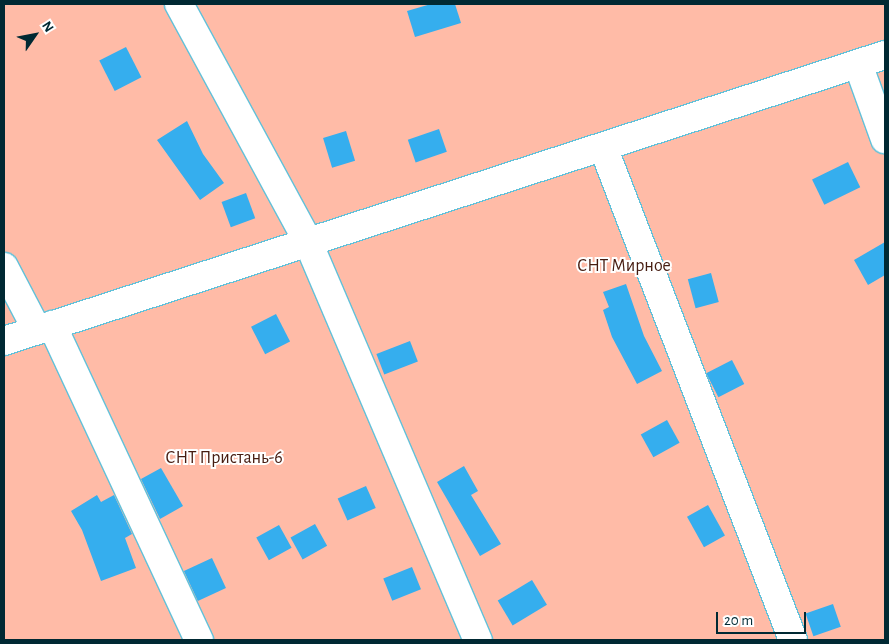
<!DOCTYPE html>
<html>
<head>
<meta charset="utf-8">
<style>
	body { margin:0 }
	#map { position:relative; width:889px; height:644px; overflow:hidden; background:#b7ebfb; font-family:"Alegreya Sans",sans-serif }
	div>[style] { position:absolute }
	[style*='--x'] { left:calc(var(--x)*1px); top:calc(var(--y)*1px); width:calc(var(--w)*1px); rotate:calc(var(--a)*1deg) }
	.green>* { inset:0; background:#ffbba7; transform-origin:0 0 }
	.building>* { inset:0; background:#35aeee; transform-origin:0 0 }
	.roads { filter:drop-shadow(1px 0 #62c1d9) drop-shadow(-1px 0 #62c1d9) drop-shadow(0 1px #62c1d9) drop-shadow(0 -1px #62c1d9) }
	.minor>* { height:28px; margin:-14px; padding:0 14px; transform-origin:14px; border-radius:14px; background:#fff }
	span { translate:-50% -50%; white-space:nowrap; text-align:center; line-height:1.15; -webkit-text-stroke:4px #fff; paint-order:stroke }
	.park-label { font-size:18px; color:#461c10 }
	.frame { position:absolute; inset:0; border:5px solid #002933; pointer-events:none }
	.north { position:absolute; left:10px; top:10px; width:50px; height:50px; -webkit-text-stroke:4px #fff; paint-order:stroke; rotate:57deg; font-size:14px; font-weight:700; line-height:20px; text-align:center; color:#002933 }
	.north::after { content:''; display:block; margin:auto; width:18px; height:22px; background:#002933; clip-path:polygon(50% 0,100% 100%,50% 72%,0 100%) }
	.scale { position:absolute; left:716px; top:612px; width:90px; height:22px; box-sizing:border-box; border:2px solid #002933; border-top:0; padding-left:6px; font-size:15px; line-height:18px; white-space:nowrap; color:#002933; -webkit-text-stroke:4px #fff; paint-order:stroke }
</style>
</head>
<body>
<div id="map">
	<div class="green">
		<div style="left:4px;top:4px;width:881px;height:636px"></div>
	</div>
	<div class="building">
		<div style="clip-path:polygon(431px 4px,455px 4px,461px 23px,415px 37px,407px 11px)"></div>
		<div style="left:126px;top:47px;width:34px;height:30px;rotate:63deg"></div>
		<div style="clip-path:polygon(187px 121px,203px 154px,224px 183px,200px 200px,157px 140px)"></div>
		<div style="left:439px;top:129px;width:24px;height:33px;rotate:71deg"></div>
		<div style="left:346px;top:131px;width:31px;height:24px;rotate:73deg"></div>
		<div style="left:848px;top:162px;width:28px;height:40px;rotate:64deg"></div>
		<div style="left:246px;top:193px;width:27px;height:26px;rotate:70deg"></div>
		<div style="clip-path:polygon(885px 242px,885px 275px,868px 285px,854px 260px)"></div>
		<div style="left:711px;top:273px;width:30px;height:24px;rotate:75deg"></div>
		<div style="clip-path:polygon(626px 284px,644px 336px,662px 371px,637px 384px,612px 337px,603px 310px,609px 307px,603px 292px)"></div>
		<div style="left:276px;top:314px;width:31px;height:28px;rotate:63deg"></div>
		<div style="left:410px;top:341px;width:22px;height:36px;rotate:69deg"></div>
		<div style="left:732px;top:360px;width:27px;height:29px;rotate:63deg"></div>
		<div style="left:667px;top:420px;width:26px;height:30px;rotate:61deg"></div>
		<div style="clip-path:polygon(464px 466px,478px 491px,471px 495px,501px 544px,480px 556px,437px 482px)"></div>
		<div style="clip-path:polygon(161px 468px,183px 506px,160px 519px,141px 479px)"></div>
		<div style="left:366px;top:486px;width:24px;height:31px;rotate:66deg"></div>
		<div style="clip-path:polygon(97px 495px,101px 502px,114px 495px,132px 534px,125px 538px,136px 568px,101px 581px,82px 530px,71px 511px)"></div>
		<div style="left:708px;top:505px;width:35px;height:24px;rotate:61deg"></div>
		<div style="left:315px;top:524px;width:25px;height:28px;rotate:61deg"></div>
		<div style="left:279px;top:525px;width:26px;height:26px;rotate:61deg"></div>
		<div style="left:212px;top:558px;width:33px;height:31px;rotate:65deg"></div>
		<div style="left:412px;top:567px;width:24px;height:31px;rotate:68deg"></div>
		<div style="left:532px;top:580px;width:29px;height:40px;rotate:59deg"></div>
		<div style="left:833px;top:604px;width:24px;height:29px;rotate:71deg"></div>
	</div>
	<div class="roads">
		<div class="minor">
			<div style="--x:179;--y:4;--w:271;--a:61.5"></div>
			<div style="--x:308;--y:242;--w:433;--a:66.9"></div>
			<div style="--x:858;--y:64;--w:80;--a:70.2"></div>
			<div style="--x:603;--y:147;--w:528;--a:68.92"></div>
			<div style="--x:4;--y:267;--w:71;--a:62.4"></div>
			<div style="--x:52;--y:325;--w:348;--a:65"></div>
			<div style="--x:4;--y:341;--w:926;--a:-17.99"></div>
		</div>
	</div>
	<div class="park-label">
		<span style="left:624px;top:266px">СНТ Мирное</span>
		<span style="left:224px;top:458px">СНТ Пристань-6</span>
	</div>
	<div class="frame"></div>
	<div class="north">N</div>
	<div class="scale">20 m</div>
</div>
</body>
</html>
